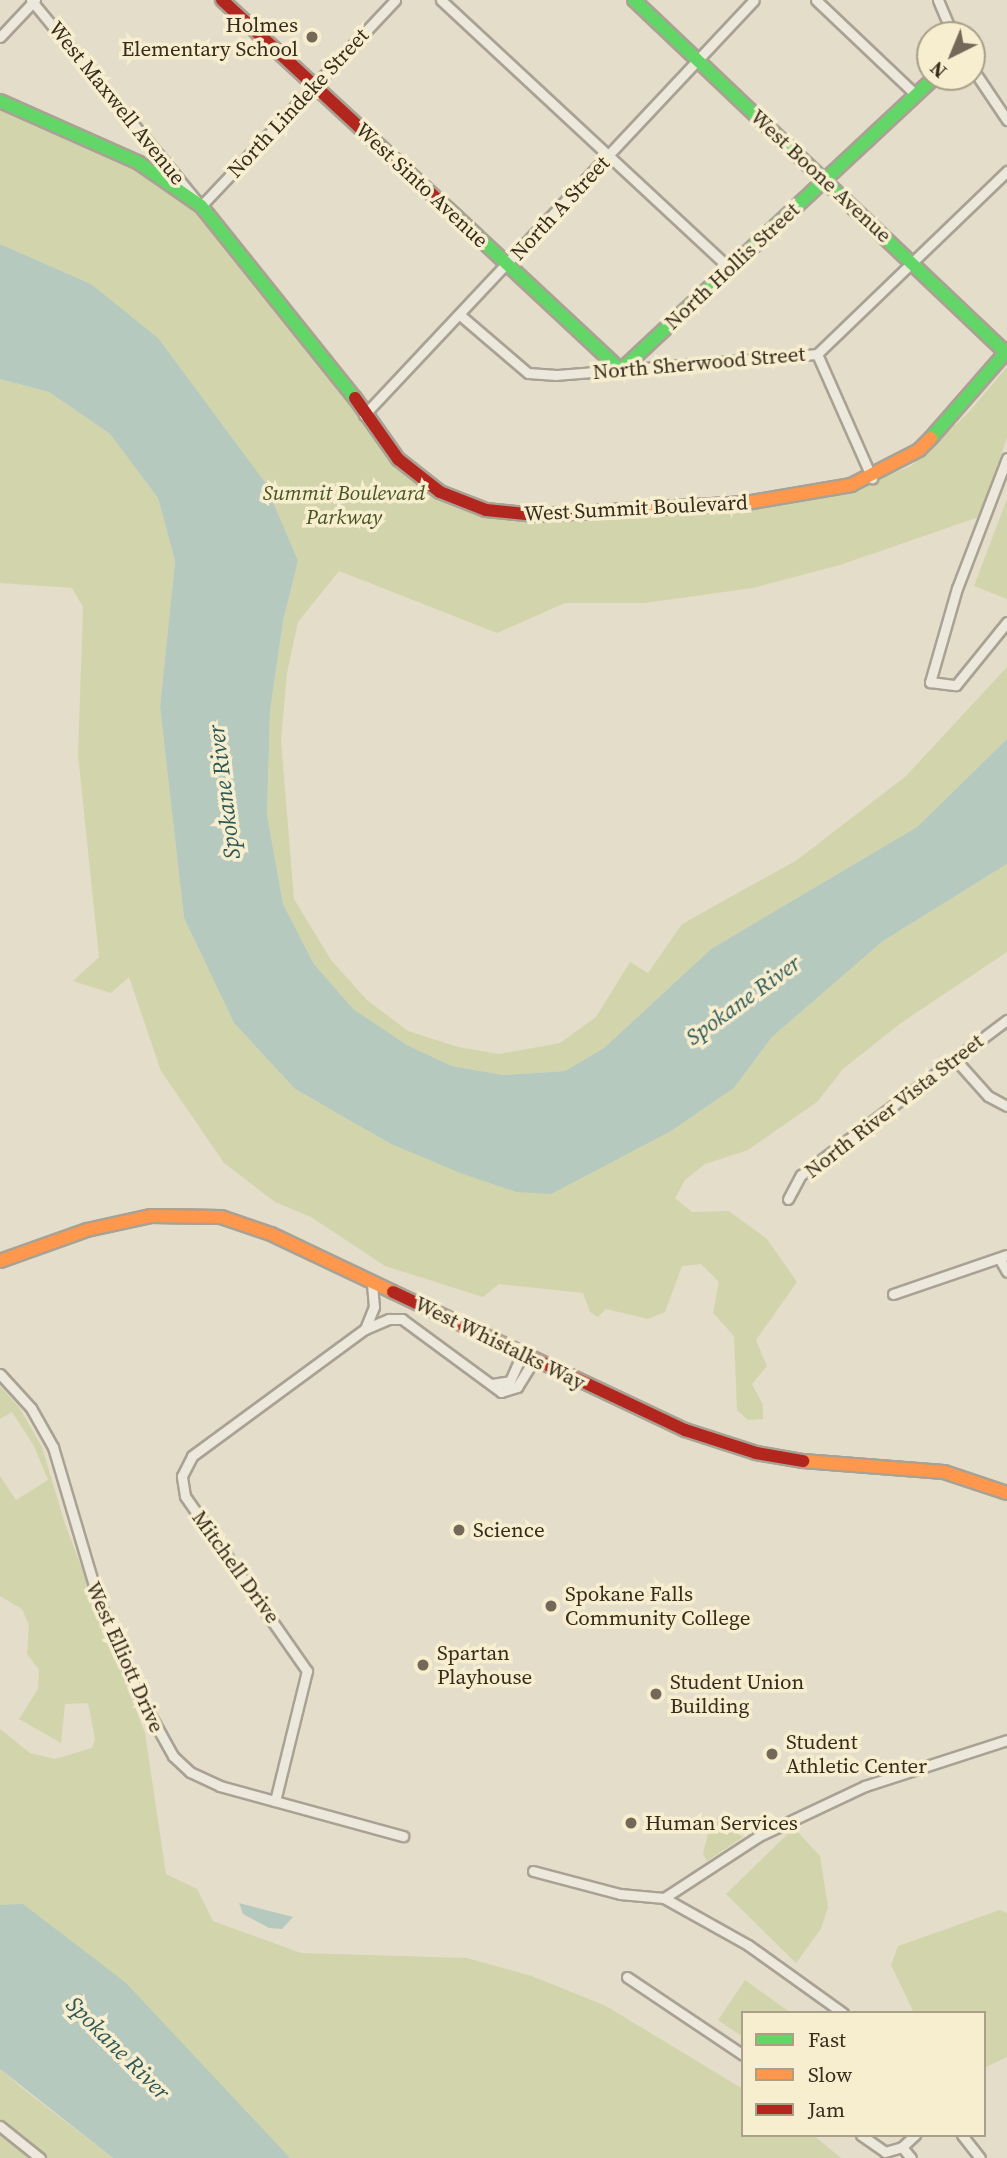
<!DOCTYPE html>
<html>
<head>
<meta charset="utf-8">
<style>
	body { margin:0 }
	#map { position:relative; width:1007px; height:2158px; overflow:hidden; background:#e4ddca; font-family:"Source Serif 4",serif }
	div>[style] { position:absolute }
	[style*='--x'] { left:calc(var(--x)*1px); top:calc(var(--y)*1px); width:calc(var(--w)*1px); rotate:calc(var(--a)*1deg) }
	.green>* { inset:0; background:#d2d5ac }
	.water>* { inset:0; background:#b6c9be }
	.roads { filter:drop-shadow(2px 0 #a9a294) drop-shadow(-2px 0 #a9a294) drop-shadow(0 2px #a9a294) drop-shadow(0 -2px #a9a294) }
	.street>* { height:9px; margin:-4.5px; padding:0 4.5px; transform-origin:4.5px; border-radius:4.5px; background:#ece8dc }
	.fast>* { height:12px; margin:-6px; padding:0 6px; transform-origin:6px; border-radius:6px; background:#63d668 }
	.slow>* { height:12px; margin:-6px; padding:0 6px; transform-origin:6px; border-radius:6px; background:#ff974d }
	.jam>* { height:12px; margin:-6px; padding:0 6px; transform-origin:6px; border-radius:6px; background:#b3261e }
	.dots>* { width:19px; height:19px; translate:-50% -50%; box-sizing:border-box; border:4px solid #f7edcf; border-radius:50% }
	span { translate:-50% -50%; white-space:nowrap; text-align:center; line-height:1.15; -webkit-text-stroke:7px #f7edcf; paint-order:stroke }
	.poi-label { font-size:21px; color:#372b1c }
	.right { translate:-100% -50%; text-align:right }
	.left { translate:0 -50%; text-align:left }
	.street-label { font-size:21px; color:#372b1c }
	.park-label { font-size:21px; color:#455521; font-style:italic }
	.water-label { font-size:23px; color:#2a5857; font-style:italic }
	.legend { position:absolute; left:741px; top:2011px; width:245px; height:126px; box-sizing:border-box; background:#f7edcf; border:2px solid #aa9f87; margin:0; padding:9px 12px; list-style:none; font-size:21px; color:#372b1c }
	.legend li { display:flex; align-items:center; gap:14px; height:35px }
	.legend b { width:35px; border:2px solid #aa9f87 }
	.north { position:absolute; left:916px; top:21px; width:70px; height:70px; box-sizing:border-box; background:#f7edcf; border:2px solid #aa9f87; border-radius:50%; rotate:223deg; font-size:19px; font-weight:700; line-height:28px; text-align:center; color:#372b1c }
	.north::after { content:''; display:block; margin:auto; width:24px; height:32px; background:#746959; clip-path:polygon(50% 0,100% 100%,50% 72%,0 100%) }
</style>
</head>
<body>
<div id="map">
	<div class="green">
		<div style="clip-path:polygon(0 106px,147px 172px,198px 210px,328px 370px,367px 430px,398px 468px,448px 503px,484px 516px,544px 522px,741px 510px,842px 493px,911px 466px,968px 413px,1007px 367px,1007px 438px,979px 517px,840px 565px,753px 588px,644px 603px,565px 603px,497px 633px,339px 571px,298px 622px,287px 673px,281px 740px,294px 899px,331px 960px,367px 1000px,408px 1031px,458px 1047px,499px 1054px,560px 1043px,596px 1017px,630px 962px,648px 973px,682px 924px,797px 860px,906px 776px,1007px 667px,1007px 739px,917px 827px,711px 949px,604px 1048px,565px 1071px,503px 1075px,452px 1066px,407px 1045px,353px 1010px,314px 964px,283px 904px,267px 815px,270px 711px,283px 621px,298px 561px,91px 284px,0 244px)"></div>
		<div style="clip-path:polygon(0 379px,49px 392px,110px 434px,158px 498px,175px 561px,160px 707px,184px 918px,234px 1023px,295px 1089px,391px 1144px,516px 1192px,671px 1131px,734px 1088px,772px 1037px,883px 941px,1007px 864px,1007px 952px,901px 1023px,843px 1069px,817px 1102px,748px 1150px,705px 1164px,685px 1180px,675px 1198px,692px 1212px,729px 1211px,767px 1239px,797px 1282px,756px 1340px,767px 1366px,752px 1384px,763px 1405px,763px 1419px,748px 1420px,737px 1410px,734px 1336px,713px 1313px,719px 1282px,701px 1264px,682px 1266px,665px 1312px,648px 1319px,606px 1309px,598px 1317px,590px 1312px,583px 1293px,499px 1284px,483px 1297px,385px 1266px,311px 1217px,275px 1202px,224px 1163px,161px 1071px,129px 977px,111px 993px,73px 981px,99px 957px,78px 755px,83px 607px,72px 588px,0 583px)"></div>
		<div style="clip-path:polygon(1007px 499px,1007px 599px,974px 586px)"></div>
		<div style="clip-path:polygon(0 1386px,19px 1407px,42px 1447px,65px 1524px,145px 1733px,166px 1874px,197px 1889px,213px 1921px,301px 1953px,467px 1958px,532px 1976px,606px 2006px,743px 2089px,743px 2135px,813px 2135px,841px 2158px,290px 2158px,0 1918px,0 1729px,30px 1753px,55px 1759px,92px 1748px,95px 1739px,88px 1703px,65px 1704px,61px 1743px,19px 1719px,38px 1689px,39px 1670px,27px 1654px,29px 1625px,22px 1609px,0 1596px,0 1476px,16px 1500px,48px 1480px,34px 1446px,12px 1412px,0 1419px)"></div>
		<div style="clip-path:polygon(712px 1818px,743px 1837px,707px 1861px,703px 1854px)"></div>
		<div style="clip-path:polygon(794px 1828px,820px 1856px,828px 1907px,821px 1929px,796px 1963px,726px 1894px)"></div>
		<div style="clip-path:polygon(1000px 1910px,1007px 1913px,1007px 2057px,984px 2068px,984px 2013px,914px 2013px,891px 1965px,898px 1946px)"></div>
		<div style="clip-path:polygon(745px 1980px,791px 2013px,743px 2013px,743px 2037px,718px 2020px)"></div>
		<div style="clip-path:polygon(0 2069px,22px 2088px,113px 2158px,47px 2158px,0 2119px)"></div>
		<div style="clip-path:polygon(0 2132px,31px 2158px,0 2158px)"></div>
	</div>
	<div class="water">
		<div style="clip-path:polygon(0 244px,91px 284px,158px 338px,264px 481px,298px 561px,283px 621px,270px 711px,267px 815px,283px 904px,314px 964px,353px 1009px,407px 1045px,452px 1066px,503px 1075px,565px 1071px,604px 1048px,711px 949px,917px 827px,1007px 739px,1007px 864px,883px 941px,772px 1037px,734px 1088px,671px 1131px,551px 1194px,516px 1192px,463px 1174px,391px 1144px,295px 1089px,234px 1023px,184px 918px,160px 707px,175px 561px,158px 498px,110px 434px,49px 392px,0 379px)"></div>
		<div style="clip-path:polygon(239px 1903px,293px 1917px,282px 1929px,269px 1928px,243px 1914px)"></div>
		<div style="clip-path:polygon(23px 1904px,125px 1982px,290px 2158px,113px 2158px,0 2069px,0 1905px)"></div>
	</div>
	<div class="roads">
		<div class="street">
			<div style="--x:31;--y:0;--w:267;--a:50.5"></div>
			<div style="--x:201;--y:206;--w:283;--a:-46.7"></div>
			<div style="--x:441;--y:0;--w:393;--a:42.9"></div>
			<div style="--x:816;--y:0;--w:138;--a:43.5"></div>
			<div style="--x:938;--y:0;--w:38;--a:67"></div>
			<div style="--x:0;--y:37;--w:51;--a:-46.6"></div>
			<div style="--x:972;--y:68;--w:63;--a:56.1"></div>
			<div style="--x:460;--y:315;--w:89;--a:40.5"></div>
			<div style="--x:528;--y:373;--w:28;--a:4"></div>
			<div style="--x:556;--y:375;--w:262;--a:-4.6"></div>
			<div style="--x:817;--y:354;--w:264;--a:-43.9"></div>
			<div style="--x:817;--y:354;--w:136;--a:66.1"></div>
			<div style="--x:364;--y:415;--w:569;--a:-46.78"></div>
			<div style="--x:1007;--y:458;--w:139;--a:111"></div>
			<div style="--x:957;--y:588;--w:98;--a:106"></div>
			<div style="--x:930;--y:682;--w:26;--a:7"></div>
			<div style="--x:956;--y:685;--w:81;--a:-51"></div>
			<div style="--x:954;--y:1058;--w:51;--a:48.2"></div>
			<div style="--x:988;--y:1096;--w:21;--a:28"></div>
			<div style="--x:788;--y:1199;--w:27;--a:-62"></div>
			<div style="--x:801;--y:1175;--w:258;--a:-37"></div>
			<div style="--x:999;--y:1258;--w:16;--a:60"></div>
			<div style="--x:893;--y:1294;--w:120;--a:-18.9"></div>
			<div style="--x:365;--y:1329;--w:24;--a:-68"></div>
			<div style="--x:374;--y:1307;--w:25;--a:-95"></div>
			<div style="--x:0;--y:1374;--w:46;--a:47.6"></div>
			<div style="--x:31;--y:1408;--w:45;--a:60.6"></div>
			<div style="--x:53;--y:1447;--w:159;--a:73.5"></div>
			<div style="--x:98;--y:1599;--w:102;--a:66.9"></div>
			<div style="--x:138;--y:1693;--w:72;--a:60.9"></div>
			<div style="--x:173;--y:1756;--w:23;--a:43"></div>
			<div style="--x:190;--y:1772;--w:33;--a:25"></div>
			<div style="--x:220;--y:1786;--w:190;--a:15.3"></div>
			<div style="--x:492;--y:1384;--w:18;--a:-9"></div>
			<div style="--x:510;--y:1381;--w:30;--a:-66"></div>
			<div style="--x:275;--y:1801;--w:134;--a:-76.2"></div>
			<div style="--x:307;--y:1671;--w:213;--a:-124.9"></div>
			<div style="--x:185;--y:1496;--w:20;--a:-99"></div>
			<div style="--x:182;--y:1476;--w:22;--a:-63"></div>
			<div style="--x:192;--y:1456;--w:215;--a:-36.3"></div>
			<div style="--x:365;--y:1329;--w:26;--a:-23"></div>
			<div style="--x:389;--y:1319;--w:13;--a:0"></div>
			<div style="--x:402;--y:1319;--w:123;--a:36.4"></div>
			<div style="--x:501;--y:1392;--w:17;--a:-17"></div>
			<div style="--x:517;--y:1387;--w:32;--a:-58"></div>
			<div style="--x:533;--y:1871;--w:90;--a:14.8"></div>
			<div style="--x:620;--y:1894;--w:44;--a:5.2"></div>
			<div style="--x:664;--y:1898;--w:113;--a:-33.1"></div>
			<div style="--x:759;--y:1836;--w:117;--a:-25.3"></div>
			<div style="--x:865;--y:1786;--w:149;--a:-17.9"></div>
			<div style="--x:664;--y:1898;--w:96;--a:29.2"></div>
			<div style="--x:748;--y:1945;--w:117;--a:35.6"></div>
			<div style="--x:627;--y:1977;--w:140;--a:33.9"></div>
			<div style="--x:0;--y:2126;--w:51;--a:38.7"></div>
			<div style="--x:861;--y:2135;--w:29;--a:35"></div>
			<div style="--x:885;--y:2152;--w:18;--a:-16"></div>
			<div style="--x:902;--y:2147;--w:14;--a:51"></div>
			<div style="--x:962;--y:2135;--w:29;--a:52"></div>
			<div style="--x:902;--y:2147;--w:18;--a:-43"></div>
		</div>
		<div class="fast">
			<div style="--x:634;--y:0;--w:511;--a:43.49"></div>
			<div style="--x:0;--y:101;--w:152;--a:24"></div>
			<div style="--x:139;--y:163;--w:75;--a:34.7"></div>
			<div style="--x:201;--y:206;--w:246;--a:51.3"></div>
			<div style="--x:447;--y:208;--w:238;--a:43"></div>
			<div style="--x:621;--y:370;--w:429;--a:-43"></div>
			<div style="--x:931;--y:438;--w:116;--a:-48.9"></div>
		</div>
		<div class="slow">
			<div style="--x:593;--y:512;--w:153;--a:-3.4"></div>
			<div style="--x:746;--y:503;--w:107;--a:-9.7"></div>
			<div style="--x:851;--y:485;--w:76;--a:-27.2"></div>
			<div style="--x:919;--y:450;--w:17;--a:-45"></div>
			<div style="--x:0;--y:1261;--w:92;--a:-19.6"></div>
			<div style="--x:87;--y:1230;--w:66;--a:-12.3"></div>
			<div style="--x:151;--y:1216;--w:70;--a:0.8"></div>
			<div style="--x:221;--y:1217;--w:53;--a:18.8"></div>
			<div style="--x:271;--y:1234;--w:135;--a:25.4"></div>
			<div style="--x:803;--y:1461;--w:141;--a:4.5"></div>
			<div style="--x:944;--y:1472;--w:66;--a:18.4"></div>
		</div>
		<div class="jam">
			<div style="--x:222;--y:0;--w:306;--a:42.8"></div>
			<div style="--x:355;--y:398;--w:75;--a:54.8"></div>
			<div style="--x:398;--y:459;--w:53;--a:38.2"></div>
			<div style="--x:440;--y:492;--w:49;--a:21.4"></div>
			<div style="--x:486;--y:510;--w:50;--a:5.7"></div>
			<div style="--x:536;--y:515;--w:57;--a:-3"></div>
			<div style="--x:393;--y:1292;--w:323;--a:25.3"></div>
			<div style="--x:685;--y:1430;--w:75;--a:17.9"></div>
			<div style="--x:756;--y:1453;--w:48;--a:9.7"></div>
		</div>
	</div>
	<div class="dots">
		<div style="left:312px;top:37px;background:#746959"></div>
		<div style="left:459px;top:1530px;background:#746959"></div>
		<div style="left:551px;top:1606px;background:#746959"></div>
		<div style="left:423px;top:1665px;background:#746959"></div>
		<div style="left:656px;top:1694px;background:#746959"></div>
		<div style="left:772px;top:1754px;background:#746959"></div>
		<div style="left:631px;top:1823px;background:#746959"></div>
	</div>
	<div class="poi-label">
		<span class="right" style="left:298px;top:37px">Holmes<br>Elementary School</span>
		<span class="left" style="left:473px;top:1530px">Science</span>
		<span class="left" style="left:565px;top:1606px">Spokane Falls<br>Community College</span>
		<span class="left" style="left:437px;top:1665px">Spartan<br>Playhouse</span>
		<span class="left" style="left:670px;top:1694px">Student Union<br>Building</span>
		<span class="left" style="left:786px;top:1754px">Student<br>Athletic Center</span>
		<span class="left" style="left:645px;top:1823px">Human Services</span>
	</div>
	<div class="street-label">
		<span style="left:117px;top:103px;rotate:51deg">West Maxwell Avenue</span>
		<span style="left:298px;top:103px;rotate:-47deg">North Lindeke Street</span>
		<span style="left:821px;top:176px;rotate:43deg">West Boone Avenue</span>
		<span style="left:422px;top:185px;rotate:43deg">West Sinto Avenue</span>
		<span style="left:560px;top:208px;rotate:-47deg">North A Street</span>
		<span style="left:732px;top:266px;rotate:-43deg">North Hollis Street</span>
		<span style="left:699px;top:363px;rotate:-5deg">North Sherwood Street</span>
		<span style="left:636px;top:508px;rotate:-3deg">West Summit Boulevard</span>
		<span style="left:894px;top:1106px;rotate:-38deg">North River Vista Street</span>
		<span style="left:500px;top:1343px;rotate:26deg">West Whistalks Way</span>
		<span style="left:236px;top:1567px;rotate:54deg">Mitchell Drive</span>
		<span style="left:125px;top:1657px;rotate:66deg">West Elliott Drive</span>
	</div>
	<div class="park-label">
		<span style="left:344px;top:505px">Summit Boulevard<br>Parkway</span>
	</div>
	<div class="water-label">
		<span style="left:224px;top:792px;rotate:-97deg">Spokane River</span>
		<span style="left:743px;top:1000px;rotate:-36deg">Spokane River</span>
		<span style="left:118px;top:2048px;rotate:45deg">Spokane River</span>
	</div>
	<ul class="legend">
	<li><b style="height:9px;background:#63d668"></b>Fast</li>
	<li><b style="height:9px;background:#ff974d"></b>Slow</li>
	<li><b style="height:9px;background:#b3261e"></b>Jam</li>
	</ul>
	<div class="north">N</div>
</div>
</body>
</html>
